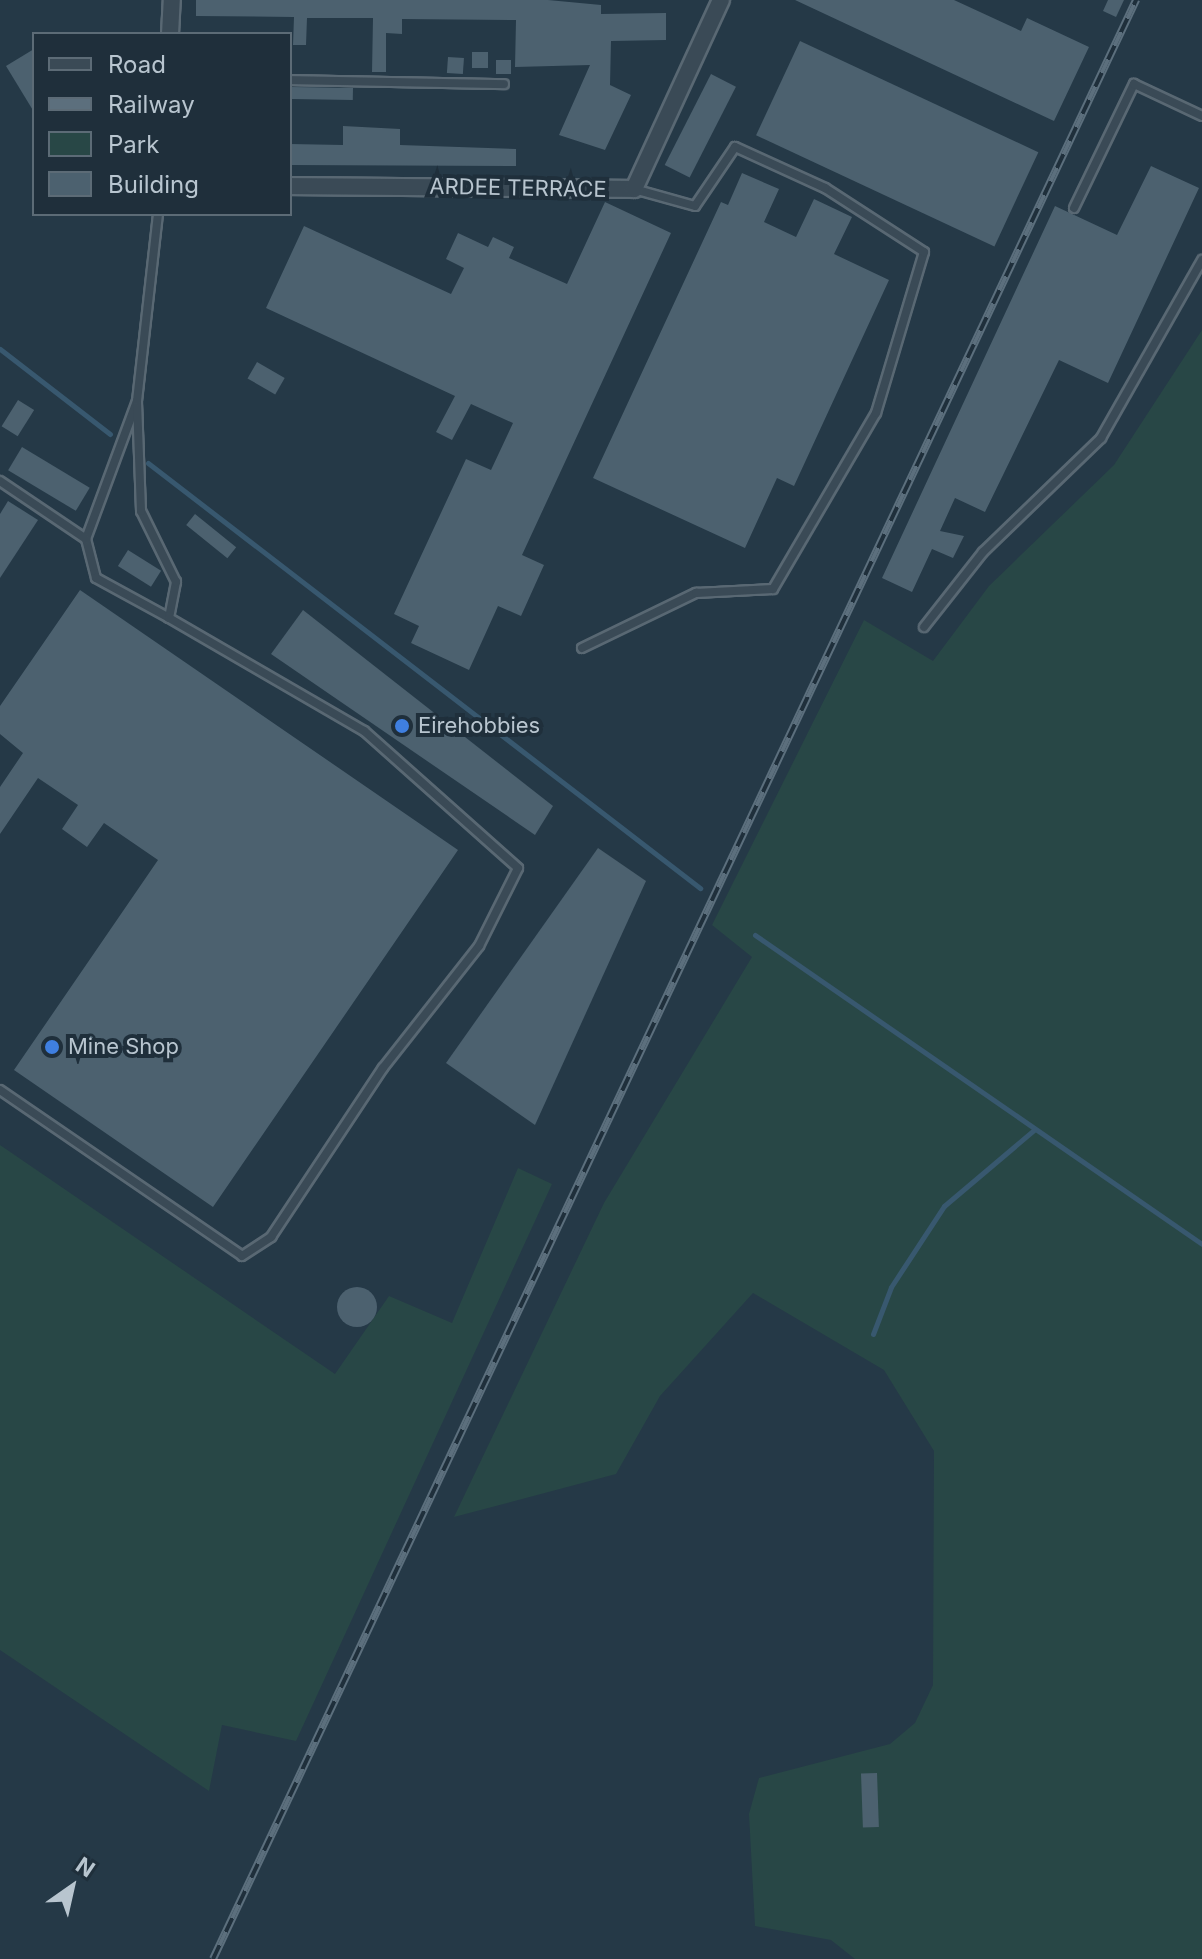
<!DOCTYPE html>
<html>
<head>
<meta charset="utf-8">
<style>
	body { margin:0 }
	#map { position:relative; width:1202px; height:1959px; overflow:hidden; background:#253947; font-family:Inter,sans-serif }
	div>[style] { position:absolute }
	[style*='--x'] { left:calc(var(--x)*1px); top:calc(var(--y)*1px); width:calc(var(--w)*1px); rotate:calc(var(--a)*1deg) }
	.green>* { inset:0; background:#284746 }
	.stream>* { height:5px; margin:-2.5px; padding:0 2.5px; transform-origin:2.5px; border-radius:2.5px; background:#38586f }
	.building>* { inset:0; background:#4c616f; transform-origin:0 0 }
	.round { border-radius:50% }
	.roads { filter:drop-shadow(2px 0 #596873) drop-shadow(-2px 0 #596873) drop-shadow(0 2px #596873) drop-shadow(0 -2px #596873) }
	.service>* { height:8px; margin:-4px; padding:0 4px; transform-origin:4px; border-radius:4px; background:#3a4a56 }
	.minor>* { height:16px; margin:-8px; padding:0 8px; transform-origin:8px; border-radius:8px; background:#3a4a56 }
	.rail>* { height:8px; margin-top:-4px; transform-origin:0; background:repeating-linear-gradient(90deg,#1f2f3b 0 15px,#5c6f7d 0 30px); box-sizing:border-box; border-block:2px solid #5c6f7d }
	.dots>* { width:22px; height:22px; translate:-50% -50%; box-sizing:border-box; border:4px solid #1f2f3b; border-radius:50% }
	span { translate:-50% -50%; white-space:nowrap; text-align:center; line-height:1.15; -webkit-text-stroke:8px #1f2f3b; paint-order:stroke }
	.street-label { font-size:22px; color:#b8c5cf }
	.poi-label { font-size:22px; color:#b8c5cf }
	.left { translate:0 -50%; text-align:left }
	.legend { position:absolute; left:32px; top:32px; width:260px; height:184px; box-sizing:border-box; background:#1f2f3b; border:2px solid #5c6b76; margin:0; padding:10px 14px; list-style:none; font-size:24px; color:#b8c5cf }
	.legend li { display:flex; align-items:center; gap:16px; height:40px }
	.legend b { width:40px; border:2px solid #5c6b76 }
	.north { position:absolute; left:32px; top:1847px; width:80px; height:80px; -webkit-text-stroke:6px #1f2f3b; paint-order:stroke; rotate:34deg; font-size:22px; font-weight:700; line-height:32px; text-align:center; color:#b8c5cf }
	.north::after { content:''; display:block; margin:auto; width:28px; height:36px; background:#b8c5cf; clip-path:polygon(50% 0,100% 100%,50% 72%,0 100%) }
</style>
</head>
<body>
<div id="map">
	<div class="green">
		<div style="clip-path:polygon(1202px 330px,1202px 1959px,855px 1959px,831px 1940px,755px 1926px,749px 1814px,759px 1778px,890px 1744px,915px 1723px,933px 1685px,934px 1451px,884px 1370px,753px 1293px,660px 1396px,616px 1474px,454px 1517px,604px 1203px,752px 957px,712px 925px,864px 620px,933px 661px,989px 586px,1114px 465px)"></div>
		<div style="clip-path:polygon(0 1145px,335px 1374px,389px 1296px,452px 1323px,518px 1168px,552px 1184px,296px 1741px,222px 1725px,209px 1791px,0 1650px)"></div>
	</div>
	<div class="stream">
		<div style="--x:0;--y:349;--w:139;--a:37.7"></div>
		<div style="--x:148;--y:463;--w:697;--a:37.59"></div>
		<div style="--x:755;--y:935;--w:543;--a:34.66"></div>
		<div style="--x:873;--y:1334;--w:50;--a:-69"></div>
		<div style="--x:891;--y:1287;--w:97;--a:-56.8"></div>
		<div style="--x:944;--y:1206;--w:119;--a:-40.2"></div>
	</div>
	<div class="building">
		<div style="clip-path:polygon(196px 0,548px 0,601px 5px,601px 14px,666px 13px,666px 40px,611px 41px,610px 85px,631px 95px,605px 150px,559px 135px,590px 65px,515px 67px,516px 20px,402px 19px,402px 34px,386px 33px,386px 72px,372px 72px,373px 18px,307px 18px,306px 45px,293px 45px,294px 17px,196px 16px)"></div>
		<div style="clip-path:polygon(795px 0,954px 0,1021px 31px,1027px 18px,1089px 47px,1054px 121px)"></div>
		<div style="clip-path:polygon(1108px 0,1124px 0,1116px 17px,1103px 11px)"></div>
		<div style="left:800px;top:41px;width:263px;height:104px;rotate:25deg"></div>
		<div style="clip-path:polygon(34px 49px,34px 112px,6px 66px)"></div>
		<div style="left:472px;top:52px;width:16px;height:16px"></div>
		<div style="left:448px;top:57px;width:16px;height:16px;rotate:4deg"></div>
		<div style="left:496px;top:60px;width:15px;height:14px"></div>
		<div style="left:711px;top:74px;width:28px;height:102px;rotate:27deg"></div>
		<div style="left:292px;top:87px;width:61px;height:12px;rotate:1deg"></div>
		<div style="clip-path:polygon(343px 126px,400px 129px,400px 145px,516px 149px,516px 166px,290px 165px,290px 144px,343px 145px)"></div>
		<div style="clip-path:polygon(1151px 166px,1199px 188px,1108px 383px,1059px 360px,985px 512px,955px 498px,940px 531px,964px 536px,953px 558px,932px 549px,912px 592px,882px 578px,1055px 206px,1117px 235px)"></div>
		<div style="clip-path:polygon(742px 173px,779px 189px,764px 222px,796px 237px,814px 199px,852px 217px,834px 254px,889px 280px,794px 486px,777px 478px,745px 548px,593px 478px,721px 202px,728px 205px)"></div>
		<div style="clip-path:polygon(605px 202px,671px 233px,522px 555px,544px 565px,521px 616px,498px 606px,469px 670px,411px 643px,419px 626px,394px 614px,466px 459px,491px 470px,513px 423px,471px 404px,452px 440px,436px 432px,455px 396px,266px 308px,304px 226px,451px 294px,464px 268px,446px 259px,458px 233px,488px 247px,493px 237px,514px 247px,509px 258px,567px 284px)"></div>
		<div style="left:257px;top:362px;width:32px;height:19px;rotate:30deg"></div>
		<div style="left:18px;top:400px;width:19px;height:31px;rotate:32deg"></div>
		<div style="left:22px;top:447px;width:79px;height:27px;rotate:31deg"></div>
		<div style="clip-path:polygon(8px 501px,38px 520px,0 578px,0 514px)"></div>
		<div style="left:195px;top:514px;width:53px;height:14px;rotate:39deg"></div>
		<div style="left:128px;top:550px;width:39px;height:19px;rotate:32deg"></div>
		<div style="clip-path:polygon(80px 590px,458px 850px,213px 1207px,14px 1070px,158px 860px,104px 823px,87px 847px,62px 829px,78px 805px,38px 778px,0 834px,0 787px,23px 753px,0 734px,0 706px)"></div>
		<div style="clip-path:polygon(303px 610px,553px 806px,535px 835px,271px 654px)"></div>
		<div style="clip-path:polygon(598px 848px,646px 881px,535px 1125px,446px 1063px)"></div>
		<div class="round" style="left:337px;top:1287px;width:40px;height:40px"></div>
		<div style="left:877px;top:1773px;width:54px;height:16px;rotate:88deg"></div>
	</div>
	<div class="roads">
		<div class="service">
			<div style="--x:290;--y:80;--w:214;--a:1.1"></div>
			<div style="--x:1074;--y:208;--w:138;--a:-64.2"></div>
			<div style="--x:1134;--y:84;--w:75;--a:25.2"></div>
			<div style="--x:137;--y:401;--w:147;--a:110.3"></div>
			<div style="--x:86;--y:539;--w:40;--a:75.6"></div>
			<div style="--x:96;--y:578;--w:83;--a:28.7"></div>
			<div style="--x:169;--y:618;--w:37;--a:-79"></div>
			<div style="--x:176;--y:582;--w:79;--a:-116.2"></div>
			<div style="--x:141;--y:511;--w:110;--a:-92.1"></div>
			<div style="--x:137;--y:401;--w:188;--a:-83.6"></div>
			<div style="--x:0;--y:481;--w:104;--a:34"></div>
			<div style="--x:924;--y:627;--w:95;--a:-51.8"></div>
			<div style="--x:983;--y:552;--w:164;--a:-44"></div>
			<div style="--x:1101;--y:438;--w:205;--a:-60.4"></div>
			<div style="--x:582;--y:648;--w:127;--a:-25.8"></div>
			<div style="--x:696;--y:593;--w:77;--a:-3"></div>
			<div style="--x:773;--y:589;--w:204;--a:-59.7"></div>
			<div style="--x:876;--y:413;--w:168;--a:-73.4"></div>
			<div style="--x:924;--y:252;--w:118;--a:-147.1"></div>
			<div style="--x:825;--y:188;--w:99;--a:-155.5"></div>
			<div style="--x:735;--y:147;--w:71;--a:124.1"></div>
			<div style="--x:695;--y:206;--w:63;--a:-164.4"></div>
			<div style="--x:0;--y:1090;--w:293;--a:34.4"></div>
			<div style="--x:242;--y:1256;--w:35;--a:-33"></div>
			<div style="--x:271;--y:1237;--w:203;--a:-56.5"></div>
			<div style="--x:383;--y:1068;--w:155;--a:-51.8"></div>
			<div style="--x:479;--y:946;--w:87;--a:-63.4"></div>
			<div style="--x:518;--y:868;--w:206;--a:-138.3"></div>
			<div style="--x:364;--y:731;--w:225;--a:-149.9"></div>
		</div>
		<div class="minor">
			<div style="--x:170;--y:34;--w:34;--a:-87"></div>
			<div style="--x:290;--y:186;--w:344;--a:0.5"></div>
			<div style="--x:634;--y:189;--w:208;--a:-65.3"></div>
		</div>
	</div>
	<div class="rail">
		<div style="--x:213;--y:1959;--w:2166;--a:-64.77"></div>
	</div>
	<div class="dots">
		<div style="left:402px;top:726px;background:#3f7fe0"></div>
		<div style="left:52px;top:1047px;background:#3f7fe0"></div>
	</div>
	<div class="street-label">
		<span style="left:518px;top:188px;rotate:1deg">ARDEE TERRACE</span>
	</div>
	<div class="poi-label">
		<span class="left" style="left:418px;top:726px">Eirehobbies</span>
		<span class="left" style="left:68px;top:1047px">Mine Shop</span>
	</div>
	<ul class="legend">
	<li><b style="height:10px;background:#3a4a56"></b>Road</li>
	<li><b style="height:10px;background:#5c6f7d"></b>Railway</li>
	<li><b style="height:22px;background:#284746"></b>Park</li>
	<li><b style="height:22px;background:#4c616f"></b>Building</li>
	</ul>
	<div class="north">N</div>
</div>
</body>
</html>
